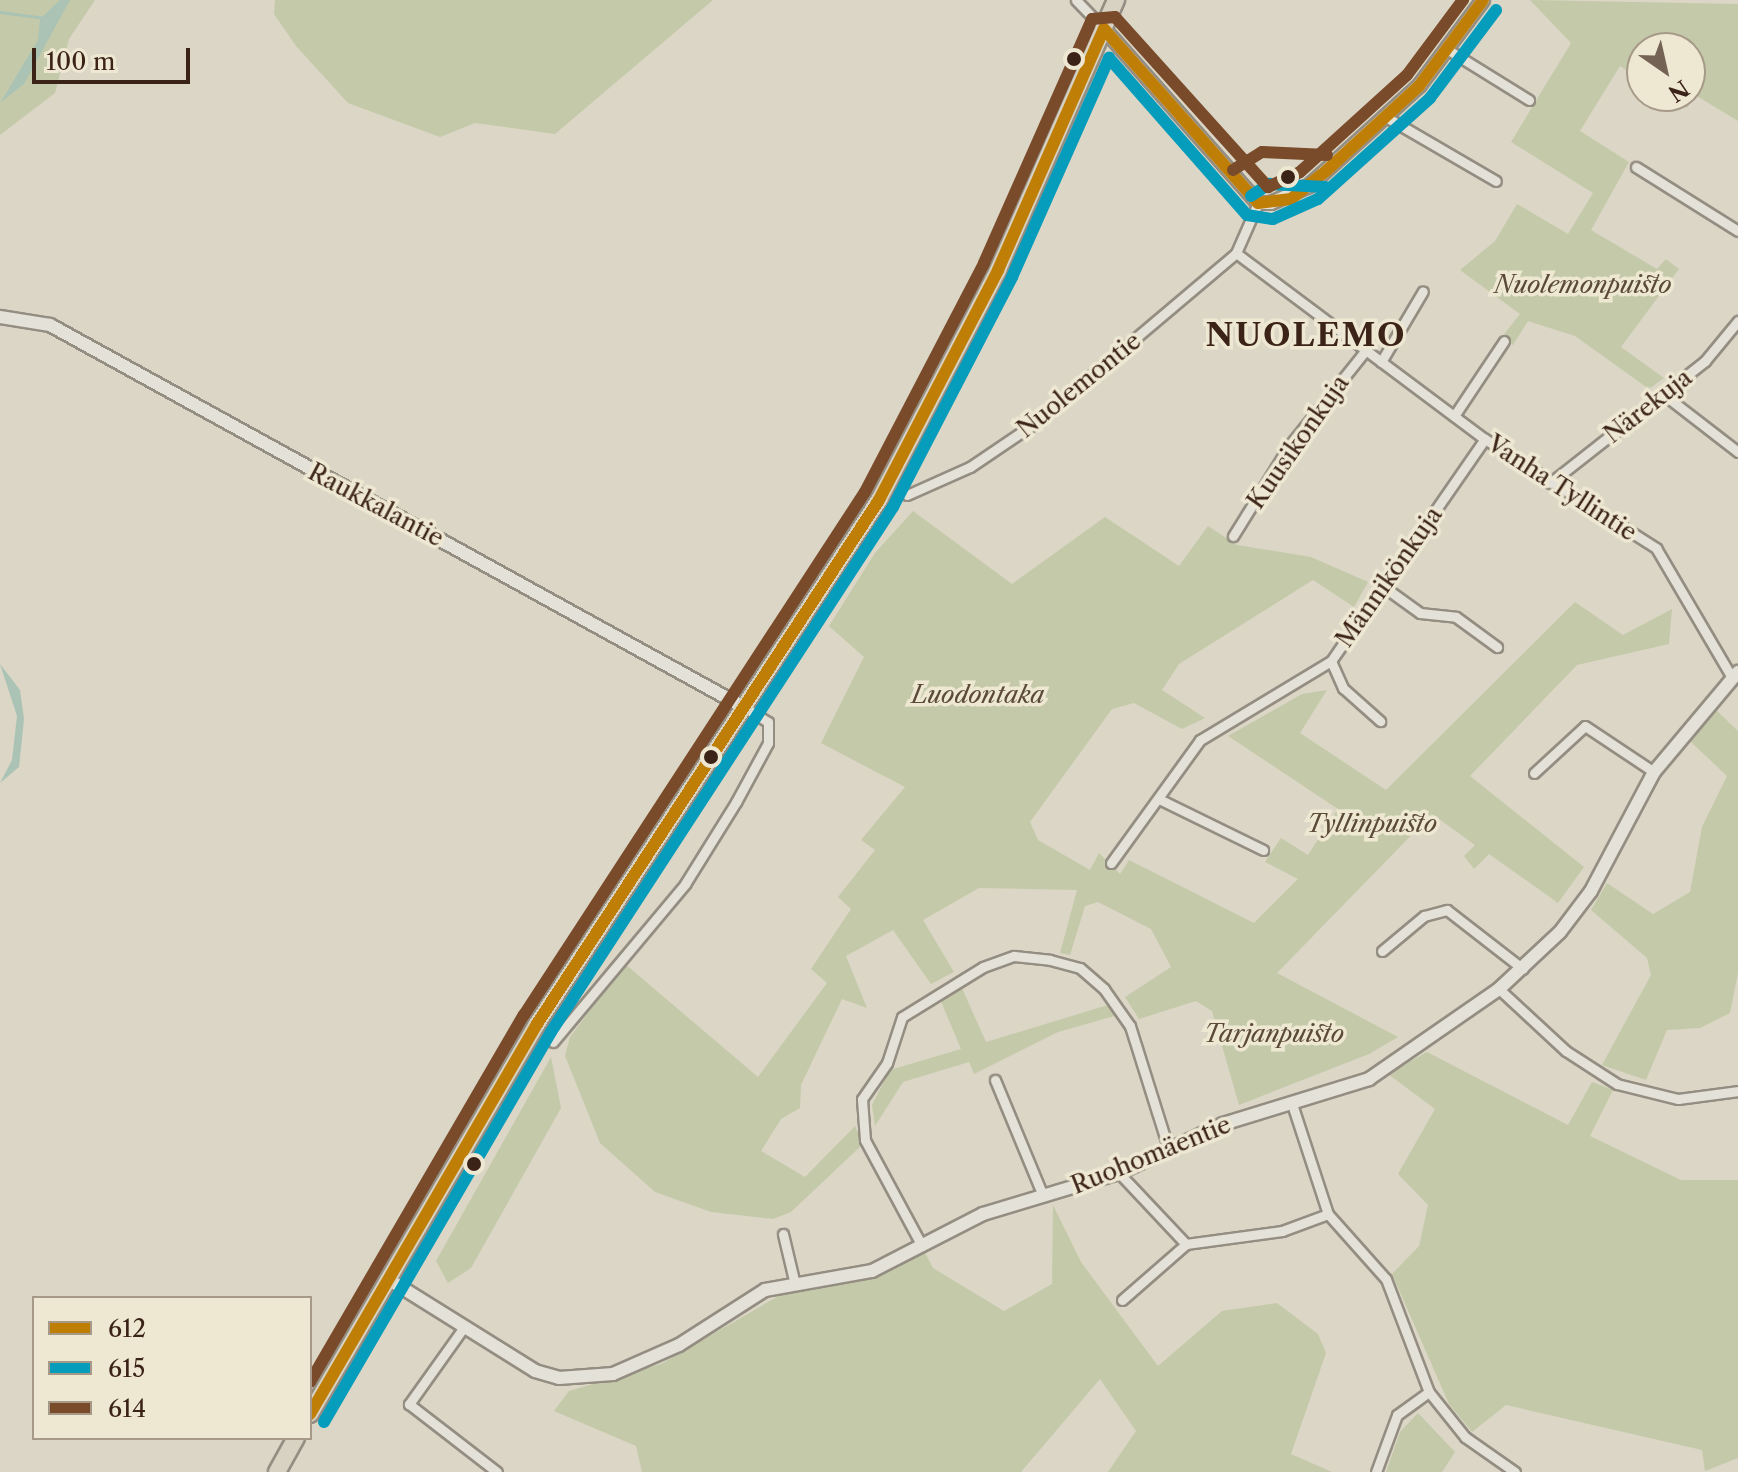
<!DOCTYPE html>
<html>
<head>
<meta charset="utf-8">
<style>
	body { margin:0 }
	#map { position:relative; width:1738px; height:1472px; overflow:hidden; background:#dbd6c5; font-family:"Libre Caslon Text",serif }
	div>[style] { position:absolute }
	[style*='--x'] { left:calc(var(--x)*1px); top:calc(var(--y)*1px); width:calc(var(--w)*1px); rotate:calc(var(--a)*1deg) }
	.green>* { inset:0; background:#c4caa9 }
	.water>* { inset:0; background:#abc3b5 }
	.stream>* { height:3px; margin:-1.5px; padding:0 1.5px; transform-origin:1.5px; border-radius:1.5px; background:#abc3b5 }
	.roads { filter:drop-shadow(2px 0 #948d82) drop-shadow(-2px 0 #948d82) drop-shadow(0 2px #948d82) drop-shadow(0 -2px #948d82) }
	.street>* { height:9px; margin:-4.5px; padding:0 4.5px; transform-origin:4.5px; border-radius:4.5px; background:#e4e1d9 }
	.secondary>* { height:12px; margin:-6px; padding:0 6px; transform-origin:6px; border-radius:6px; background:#e4e1d9 }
	.highway>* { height:16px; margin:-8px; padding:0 8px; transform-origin:8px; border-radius:8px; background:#d8d2c3 }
	.bus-1>* { height:12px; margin:-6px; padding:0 6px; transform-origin:6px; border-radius:6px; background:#bf7f07 }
	.bus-2>* { height:12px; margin:-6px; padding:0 6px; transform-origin:6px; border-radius:6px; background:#069cbc }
	.bus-3>* { height:12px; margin:-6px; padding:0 6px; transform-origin:6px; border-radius:6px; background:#7a4b2a }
	.dots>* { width:22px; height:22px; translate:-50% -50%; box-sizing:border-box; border:4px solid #eee8d3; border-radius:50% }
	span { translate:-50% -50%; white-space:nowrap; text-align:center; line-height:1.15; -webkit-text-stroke:7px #eee8d3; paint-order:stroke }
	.park-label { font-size:24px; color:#5a4a36; font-style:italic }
	.street-label { font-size:24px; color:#3c2317 }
	.district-label { font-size:32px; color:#3c2317; font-weight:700; letter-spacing:2px }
	.legend { position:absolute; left:32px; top:1296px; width:280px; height:144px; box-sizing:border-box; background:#eee8d3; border:2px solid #a79988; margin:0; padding:10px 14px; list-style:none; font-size:24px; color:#3c2317 }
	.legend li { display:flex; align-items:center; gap:16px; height:40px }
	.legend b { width:40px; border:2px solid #a79988 }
	.north { position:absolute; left:1626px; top:32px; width:80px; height:80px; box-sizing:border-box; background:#eee8d3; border:2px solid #a79988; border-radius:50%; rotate:146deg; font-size:22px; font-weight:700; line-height:32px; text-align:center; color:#3c2317 }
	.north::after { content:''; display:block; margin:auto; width:28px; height:36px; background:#746254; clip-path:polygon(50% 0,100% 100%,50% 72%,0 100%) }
	.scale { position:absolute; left:32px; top:48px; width:158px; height:36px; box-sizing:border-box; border:4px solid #3c2317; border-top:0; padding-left:10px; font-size:24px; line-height:28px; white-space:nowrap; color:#3c2317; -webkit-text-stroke:6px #eee8d3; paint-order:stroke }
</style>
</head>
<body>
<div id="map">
	<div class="green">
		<div style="clip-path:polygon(0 0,95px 0,69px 39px,55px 93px,0 135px)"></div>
		<div style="clip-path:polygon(275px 0,713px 0,555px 134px,475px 123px,440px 137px,348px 103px,296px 46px,274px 14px)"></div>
		<div style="clip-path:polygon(1530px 0,1738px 4px,1738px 121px,1695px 95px,1687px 108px,1667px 96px,1690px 96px,1690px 48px,1642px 48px,1642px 80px,1620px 66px,1580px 131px,1629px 162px,1591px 230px,1657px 269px,1666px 259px,1679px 269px,1621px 347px,1664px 378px,1649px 389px,1575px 336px,1528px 321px,1513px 345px,1501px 338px,1520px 314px,1460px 270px,1495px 241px,1517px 204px,1568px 234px,1593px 193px,1511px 142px,1571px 43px)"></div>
		<div style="clip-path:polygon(913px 511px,1012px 584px,1105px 517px,1179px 566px,1208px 526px,1237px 545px,1311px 557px,1368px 582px,1354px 607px,1313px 580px,1179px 664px,1162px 690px,1205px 718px,1182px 729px,1134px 703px,1112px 709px,1030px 822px,1038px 840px,1090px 870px,1099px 853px,1120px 874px,1129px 860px,1254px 923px,1298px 879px,1265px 862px,1281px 838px,1308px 855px,1338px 809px,1228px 736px,1302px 694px,1327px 690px,1300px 733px,1386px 790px,1575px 602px,1623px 635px,1672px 609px,1669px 644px,1577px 665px,1470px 776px,1584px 867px,1558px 903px,1489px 854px,1474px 869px,1464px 856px,1475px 845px,1432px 814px,1277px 973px,1398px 1037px,1369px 1054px,1239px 1105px,1212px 1011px,1196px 1001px,1139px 1019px,1125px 997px,1171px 967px,1151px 929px,1098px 902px,1085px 906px,1070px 955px,1060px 953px,1077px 890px,979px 888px,923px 920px,954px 972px,931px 984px,893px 930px,846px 956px,867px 1008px,842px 999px,801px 1085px,800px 1108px,781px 1119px,761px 1151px,805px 1177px,855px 1126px,863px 1144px,791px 1212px,773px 1219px,711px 1212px,655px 1192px,600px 1143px,565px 1056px,570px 1037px,625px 964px,758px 1077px,827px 983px,811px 969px,851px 909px,838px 897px,875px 850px,861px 840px,905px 787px,821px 743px,864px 657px,829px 626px,875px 553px)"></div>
		<div style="clip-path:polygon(1714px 708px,1738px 731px,1738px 973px,1730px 1013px,1700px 1028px,1667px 1030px,1646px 1080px,1602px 1065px,1651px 975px,1647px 958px,1591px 910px,1607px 883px,1653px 914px,1690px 892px,1702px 827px,1727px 776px,1690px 741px)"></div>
		<div style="clip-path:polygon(961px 986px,986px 1042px,1108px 1005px,1118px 1015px,1058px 1032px,974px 1074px,969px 1062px,903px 1082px,875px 1126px,872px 1105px,890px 1070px,961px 1049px,940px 999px)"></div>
		<div style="clip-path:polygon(1427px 1052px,1568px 1125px,1592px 1082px,1613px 1090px,1590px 1136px,1681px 1180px,1738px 1180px,1738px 1458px,1705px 1471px,1702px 1450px,1506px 1405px,1472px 1432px,1449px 1404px,1392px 1274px,1419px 1246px,1428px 1205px,1398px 1174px,1435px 1109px,1388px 1074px)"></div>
		<div style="clip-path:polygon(551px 1057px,561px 1108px,471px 1268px,448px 1283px,436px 1261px)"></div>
		<div style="clip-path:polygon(1053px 1205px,1081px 1262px,1158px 1366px,1222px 1311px,1277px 1303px,1318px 1334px,1326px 1353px,1291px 1454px,1332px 1472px,1108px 1472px,1136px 1431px,1100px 1379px,1021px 1472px,642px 1472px,636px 1446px,554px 1411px,569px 1391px,661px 1364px,782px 1294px,870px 1276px,924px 1251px,933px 1268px,1004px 1311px,1052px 1284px)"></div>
		<div style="clip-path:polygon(1418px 1413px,1455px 1452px,1442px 1472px,1386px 1472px,1400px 1432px)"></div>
	</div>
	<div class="water">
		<div style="clip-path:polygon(60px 0,70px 0,24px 84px,0 103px,38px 40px,40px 19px)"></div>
		<div style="clip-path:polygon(0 664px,20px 690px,24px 719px,19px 767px,0 783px,12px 760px,17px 716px)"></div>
	</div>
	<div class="stream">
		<div style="--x:0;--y:12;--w:45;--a:7.6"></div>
	</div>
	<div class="roads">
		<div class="street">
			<div style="--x:1076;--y:0;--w:40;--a:46"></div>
			<div style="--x:1450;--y:51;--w:93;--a:31.8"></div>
			<div style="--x:1386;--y:117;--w:127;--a:30.2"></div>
			<div style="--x:1636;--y:167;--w:120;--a:32.1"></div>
			<div style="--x:1236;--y:253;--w:311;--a:36.8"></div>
			<div style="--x:1485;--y:439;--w:203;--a:32.5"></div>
			<div style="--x:1656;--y:548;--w:146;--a:59.6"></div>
			<div style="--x:1381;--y:362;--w:82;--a:-59.4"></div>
			<div style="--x:1663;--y:394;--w:95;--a:37.7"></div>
			<div style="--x:1454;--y:416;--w:90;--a:-56.3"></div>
			<div style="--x:1550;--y:483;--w:197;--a:-38.2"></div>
			<div style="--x:1705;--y:361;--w:52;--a:-50.5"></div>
			<div style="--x:907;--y:495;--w:69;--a:-24"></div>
			<div style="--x:970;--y:467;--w:78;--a:-34.1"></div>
			<div style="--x:1035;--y:423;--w:263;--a:-40.2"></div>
			<div style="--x:1236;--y:253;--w:55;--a:-66.3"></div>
			<div style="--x:1233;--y:536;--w:106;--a:-58.1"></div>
			<div style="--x:1289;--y:446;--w:123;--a:-51.3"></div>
			<div style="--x:1384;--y:587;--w:44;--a:35.8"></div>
			<div style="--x:1420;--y:613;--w:36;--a:6"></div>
			<div style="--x:1456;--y:617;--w:51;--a:36.2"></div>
			<div style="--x:1331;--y:661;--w:30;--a:66"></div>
			<div style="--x:1343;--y:688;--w:50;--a:41.7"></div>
			<div style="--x:1534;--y:773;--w:69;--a:-42.7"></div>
			<div style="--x:1585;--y:726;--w:83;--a:33.7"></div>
			<div style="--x:1159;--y:799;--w:116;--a:26.1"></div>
			<div style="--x:1111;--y:863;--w:152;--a:-54.1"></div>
			<div style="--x:1200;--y:740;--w:153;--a:-31.1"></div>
			<div style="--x:1331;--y:661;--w:270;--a:-55.3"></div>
			<div style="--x:1382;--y:951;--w:55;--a:-39.8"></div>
			<div style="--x:1424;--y:916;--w:24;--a:-15"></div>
			<div style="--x:1447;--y:910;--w:96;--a:37.8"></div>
			<div style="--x:1499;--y:989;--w:91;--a:42.8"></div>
			<div style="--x:1566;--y:1051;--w:61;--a:32.9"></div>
			<div style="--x:1617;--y:1084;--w:63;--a:13.8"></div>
			<div style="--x:1678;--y:1099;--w:61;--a:-7.6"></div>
			<div style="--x:553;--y:1042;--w:206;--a:-50.1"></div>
			<div style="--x:685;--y:884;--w:97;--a:-58.1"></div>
			<div style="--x:736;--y:802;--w:67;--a:-61.5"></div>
			<div style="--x:768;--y:743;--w:21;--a:-90"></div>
			<div style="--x:768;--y:722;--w:25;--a:-148"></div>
			<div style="--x:995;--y:1080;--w:126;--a:67.5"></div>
			<div style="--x:1293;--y:1107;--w:113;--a:71.9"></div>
			<div style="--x:1328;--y:1214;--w:87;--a:48.3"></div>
			<div style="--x:1386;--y:1279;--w:121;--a:69.2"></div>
			<div style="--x:1429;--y:1392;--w:58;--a:51.3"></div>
			<div style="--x:1465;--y:1437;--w:61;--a:35"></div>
			<div style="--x:1119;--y:1173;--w:98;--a:46.7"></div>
			<div style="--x:783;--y:1234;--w:47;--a:76.6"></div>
			<div style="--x:922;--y:1246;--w:120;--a:-118.3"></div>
			<div style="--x:865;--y:1140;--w:41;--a:-94.2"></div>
			<div style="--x:862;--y:1099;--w:44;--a:-55.2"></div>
			<div style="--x:887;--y:1063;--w:48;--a:-71.9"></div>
			<div style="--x:902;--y:1017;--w:95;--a:-31.7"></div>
			<div style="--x:983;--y:967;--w:33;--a:-20"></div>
			<div style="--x:1014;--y:956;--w:36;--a:6"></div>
			<div style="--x:1050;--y:960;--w:31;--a:15"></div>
			<div style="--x:1080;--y:968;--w:32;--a:41"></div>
			<div style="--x:1104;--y:989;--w:45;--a:54.9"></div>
			<div style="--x:1130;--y:1026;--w:127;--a:72.6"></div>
			<div style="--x:1122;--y:1300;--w:85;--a:-41.2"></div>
			<div style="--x:1186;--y:1244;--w:97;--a:-7.7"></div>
			<div style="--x:1282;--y:1231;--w:49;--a:-20.3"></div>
			<div style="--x:464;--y:1327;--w:95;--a:125.5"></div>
			<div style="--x:409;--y:1404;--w:111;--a:37.7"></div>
			<div style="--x:1376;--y:1472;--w:61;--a:-69.8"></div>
			<div style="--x:1397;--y:1415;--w:39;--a:-36"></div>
		</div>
		<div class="secondary">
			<div style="--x:1104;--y:29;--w:232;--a:48.5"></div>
			<div style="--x:1258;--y:203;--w:13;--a:0"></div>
			<div style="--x:1271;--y:203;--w:42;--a:-24.1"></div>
			<div style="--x:1309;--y:186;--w:149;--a:-42.3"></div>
			<div style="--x:1419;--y:86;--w:107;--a:-53.3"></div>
			<div style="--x:0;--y:317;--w:51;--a:9.1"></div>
			<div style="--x:50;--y:325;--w:796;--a:28.85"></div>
			<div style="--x:388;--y:1279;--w:173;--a:32"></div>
			<div style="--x:535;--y:1371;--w:25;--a:16"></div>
			<div style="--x:559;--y:1378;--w:54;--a:-4.2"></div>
			<div style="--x:613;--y:1374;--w:72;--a:-23.7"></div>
			<div style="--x:679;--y:1345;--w:102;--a:-32.6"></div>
			<div style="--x:765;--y:1290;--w:109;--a:-10.1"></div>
			<div style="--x:872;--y:1271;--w:125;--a:-27.2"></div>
			<div style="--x:983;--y:1214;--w:142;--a:-16.8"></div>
			<div style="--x:1119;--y:1173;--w:115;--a:-25.2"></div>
			<div style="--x:1223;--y:1124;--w:153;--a:-17.1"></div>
			<div style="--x:1369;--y:1079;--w:158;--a:-34.7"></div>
			<div style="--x:1499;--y:989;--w:83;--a:-43.1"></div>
			<div style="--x:1560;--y:932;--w:51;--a:-52.9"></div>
			<div style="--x:1591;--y:891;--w:135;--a:-62.1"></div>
			<div style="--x:1654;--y:772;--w:131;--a:-50"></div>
		</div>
		<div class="highway">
			<div style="--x:310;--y:1414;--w:451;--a:-59.8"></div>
			<div style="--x:537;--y:1024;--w:626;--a:-56.87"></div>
			<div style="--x:879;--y:500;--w:259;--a:-62.6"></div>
			<div style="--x:998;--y:270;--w:295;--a:-66.4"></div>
			<div style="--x:277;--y:1472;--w:39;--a:-61"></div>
		</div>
	</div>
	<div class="bus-1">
		<div style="--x:1104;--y:29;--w:232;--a:48.5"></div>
		<div style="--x:1258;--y:203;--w:33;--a:-7"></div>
		<div style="--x:1291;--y:199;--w:45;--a:-38.7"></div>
		<div style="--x:1326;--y:171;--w:126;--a:-42.4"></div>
		<div style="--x:1419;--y:86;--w:107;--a:-53.3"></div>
		<div style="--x:310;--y:1414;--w:451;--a:-59.8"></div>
		<div style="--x:537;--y:1024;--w:626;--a:-56.87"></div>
		<div style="--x:879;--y:500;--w:259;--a:-62.6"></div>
		<div style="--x:998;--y:270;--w:263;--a:-66.3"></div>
	</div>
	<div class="bus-2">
		<div style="--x:1251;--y:196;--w:22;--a:-34"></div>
		<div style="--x:1269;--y:184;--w:56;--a:3.1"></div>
		<div style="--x:324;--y:1422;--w:451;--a:-59.8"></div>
		<div style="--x:551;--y:1032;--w:627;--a:-56.92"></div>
		<div style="--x:893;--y:507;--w:259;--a:-62.6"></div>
		<div style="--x:1012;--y:277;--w:240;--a:-66.1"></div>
		<div style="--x:1109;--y:58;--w:209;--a:48.7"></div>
		<div style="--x:1247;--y:215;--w:26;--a:9"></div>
		<div style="--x:1273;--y:219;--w:49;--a:-24"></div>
		<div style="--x:1318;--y:199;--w:151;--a:-42"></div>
		<div style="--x:1430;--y:98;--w:110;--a:-53.1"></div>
	</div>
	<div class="bus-3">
		<div style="--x:1233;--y:170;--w:34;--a:-32"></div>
		<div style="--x:1262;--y:152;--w:65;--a:2.6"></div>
		<div style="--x:310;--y:1382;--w:425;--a:-59.8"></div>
		<div style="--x:524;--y:1015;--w:624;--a:-56.9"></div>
		<div style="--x:865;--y:492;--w:258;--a:-62.5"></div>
		<div style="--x:984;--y:263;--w:267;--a:-66.1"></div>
		<div style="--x:1092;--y:19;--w:23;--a:-5"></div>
		<div style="--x:1115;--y:17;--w:229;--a:48"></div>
		<div style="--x:1268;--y:187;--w:35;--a:-25"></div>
		<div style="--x:1300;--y:172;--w:144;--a:-42.2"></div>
		<div style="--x:1407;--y:75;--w:94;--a:-53.3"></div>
	</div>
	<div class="dots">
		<div style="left:1074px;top:59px;background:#3c2317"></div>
		<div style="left:1288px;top:177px;background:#3c2317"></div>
		<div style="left:711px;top:757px;background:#3c2317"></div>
		<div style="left:474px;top:1164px;background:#3c2317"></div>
	</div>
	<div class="park-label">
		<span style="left:1583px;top:285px">Nuolemonpuisto</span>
		<span style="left:978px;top:695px">Luodontaka</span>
		<span style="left:1372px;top:824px">Tyllinpuisto</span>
		<span style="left:1274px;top:1034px">Tarjanpuisto</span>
	</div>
	<div class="street-label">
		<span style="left:1079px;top:385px;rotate:-39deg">Nuolemontie</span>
		<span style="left:1648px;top:406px;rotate:-38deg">Närekuja</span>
		<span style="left:1298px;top:442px;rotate:-55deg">Kuusikonkuja</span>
		<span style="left:1562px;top:488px;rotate:33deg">Vanha Tyllintie</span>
		<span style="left:376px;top:505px;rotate:28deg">Raukkalantie</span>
		<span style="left:1389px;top:577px;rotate:-55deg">Männikönkuja</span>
		<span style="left:1151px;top:1155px;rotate:-22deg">Ruohomäentie</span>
	</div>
	<div class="district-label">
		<span style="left:1306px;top:335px">NUOLEMO</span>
	</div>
	<ul class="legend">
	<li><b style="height:10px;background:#bf7f07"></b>612</li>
	<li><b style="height:10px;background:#069cbc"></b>615</li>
	<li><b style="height:10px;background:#7a4b2a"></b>614</li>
	</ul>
	<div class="north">N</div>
	<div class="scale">100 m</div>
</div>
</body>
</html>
